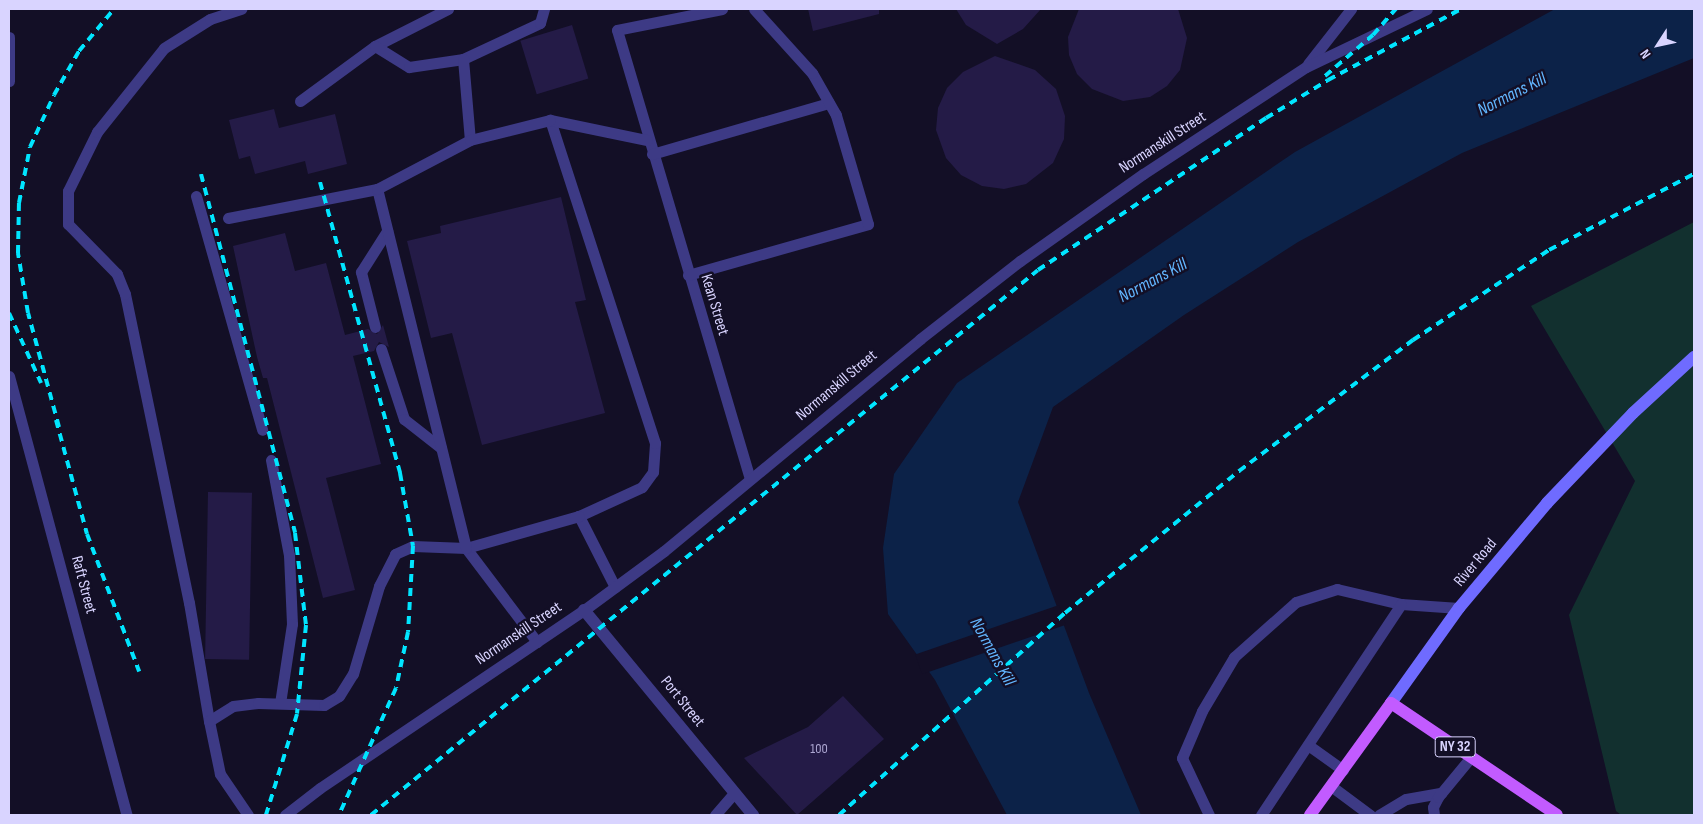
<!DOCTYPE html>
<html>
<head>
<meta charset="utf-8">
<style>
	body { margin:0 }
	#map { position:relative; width:1703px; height:824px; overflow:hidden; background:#130f26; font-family:"Sofia Sans Condensed",sans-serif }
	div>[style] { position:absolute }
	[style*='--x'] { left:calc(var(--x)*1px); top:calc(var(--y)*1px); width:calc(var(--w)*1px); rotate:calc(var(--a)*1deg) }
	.green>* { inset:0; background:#12302f }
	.water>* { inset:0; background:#0c2248 }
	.pier>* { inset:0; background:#130f26; transform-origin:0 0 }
	.building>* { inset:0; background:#241b47; transform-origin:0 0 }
	.lane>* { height:11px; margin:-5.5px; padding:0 5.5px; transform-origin:5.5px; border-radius:5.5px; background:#3d3a85 }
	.street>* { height:12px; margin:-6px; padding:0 6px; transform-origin:6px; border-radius:6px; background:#3d3a85 }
	.secondary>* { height:12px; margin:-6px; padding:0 6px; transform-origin:6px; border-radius:6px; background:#6f6bff }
	.primary>* { height:12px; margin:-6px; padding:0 6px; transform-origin:6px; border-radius:6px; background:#c25bff }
	.rail>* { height:4px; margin-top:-2px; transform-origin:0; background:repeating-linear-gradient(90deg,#00e5ff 0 8px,transparent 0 14px) }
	span { translate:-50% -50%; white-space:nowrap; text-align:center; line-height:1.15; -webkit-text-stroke:5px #130f26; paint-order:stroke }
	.number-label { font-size:14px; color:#aca6d1 }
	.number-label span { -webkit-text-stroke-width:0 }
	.shield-label span { padding:1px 4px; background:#130f26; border:1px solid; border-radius:4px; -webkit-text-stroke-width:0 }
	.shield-label { font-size:15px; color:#d9d4ff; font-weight:700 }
	.street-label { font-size:16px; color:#d9d4ff }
	.water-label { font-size:18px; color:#62b6ff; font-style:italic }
	.frame { position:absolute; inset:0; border:10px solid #d9d4ff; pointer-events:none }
	.north { position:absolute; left:1633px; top:20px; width:50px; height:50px; -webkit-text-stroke:4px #130f26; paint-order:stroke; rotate:235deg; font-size:14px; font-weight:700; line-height:20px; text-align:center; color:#d9d4ff }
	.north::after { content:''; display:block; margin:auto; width:18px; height:22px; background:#d9d4ff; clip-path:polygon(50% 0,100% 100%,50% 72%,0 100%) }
</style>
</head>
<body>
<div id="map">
	<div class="green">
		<div style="clip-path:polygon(1694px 222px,1694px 815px,1621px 815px,1616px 811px,1569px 615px,1635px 481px,1531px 306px)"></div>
	</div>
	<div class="water">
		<div style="clip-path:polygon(1555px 9px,1694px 9px,1694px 58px,1462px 153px,1298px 242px,1184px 315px,1053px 407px,1018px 502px,1089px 693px,1141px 815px,1007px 815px,935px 680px,888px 614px,883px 548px,894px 474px,957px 383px,1295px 152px)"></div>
	</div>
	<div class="pier">
		<div style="left:1059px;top:605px;width:21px;height:152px;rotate:71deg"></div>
	</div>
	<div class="building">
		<div style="clip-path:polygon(808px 9px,879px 9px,879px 14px,813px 31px)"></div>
		<div style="clip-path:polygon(956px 9px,1041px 9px,1023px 29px,997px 44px,966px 25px)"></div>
		<div style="clip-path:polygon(1079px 9px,1178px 9px,1187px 38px,1180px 70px,1167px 86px,1150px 97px,1123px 101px,1092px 89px,1077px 74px,1069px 55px,1068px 37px)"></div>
		<div style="left:572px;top:25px;width:56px;height:54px;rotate:73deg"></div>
		<div style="clip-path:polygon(995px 56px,1035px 70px,1056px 89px,1065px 116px,1064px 139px,1053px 163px,1026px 184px,1004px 189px,982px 186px,961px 175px,946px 158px,936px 130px,938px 108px,947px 88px,963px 72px)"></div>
		<div style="clip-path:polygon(274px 109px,279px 128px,335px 114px,347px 164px,308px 174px,305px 161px,255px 174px,250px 156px,239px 159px,229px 120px)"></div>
		<div style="clip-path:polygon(561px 197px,586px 300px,575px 302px,605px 413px,482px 445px,452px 333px,431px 338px,407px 241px,441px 233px,440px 226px)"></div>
		<div style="clip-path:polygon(285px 233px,295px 271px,326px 263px,345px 335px,368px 329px,377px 334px,383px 325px,389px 347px,379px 342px,374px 351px,353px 356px,381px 464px,326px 478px,355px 590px,323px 598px,267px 378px,263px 378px,257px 357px,233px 246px)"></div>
		<div style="left:208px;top:492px;width:44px;height:167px;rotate:1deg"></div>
		<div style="clip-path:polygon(843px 696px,884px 739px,797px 815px,744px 758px,808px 727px)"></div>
	</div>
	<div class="lane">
		<div style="--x:722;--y:9;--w:107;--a:168.7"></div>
		<div style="--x:617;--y:30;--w:468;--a:73.5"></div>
		<div style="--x:9;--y:37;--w:44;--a:90"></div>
		<div style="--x:375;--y:46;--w:82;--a:-26.9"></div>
		<div style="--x:463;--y:59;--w:85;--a:-25.1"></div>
		<div style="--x:540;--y:23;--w:15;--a:-74"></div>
		<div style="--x:1308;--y:64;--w:70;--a:-52"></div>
		<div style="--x:300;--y:101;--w:93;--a:-36.3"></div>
		<div style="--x:375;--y:46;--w:40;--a:32"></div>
		<div style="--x:409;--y:67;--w:55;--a:-8.4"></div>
		<div style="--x:463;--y:59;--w:81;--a:85.1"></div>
		<div style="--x:652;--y:154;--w:184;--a:-16.1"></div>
		<div style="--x:196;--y:196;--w:243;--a:74.2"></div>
		<div style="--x:228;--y:218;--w:152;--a:-11"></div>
		<div style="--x:688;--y:275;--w:187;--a:-15.8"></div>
		<div style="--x:868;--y:224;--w:114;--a:-106.4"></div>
		<div style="--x:836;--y:115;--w:48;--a:-119.7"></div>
		<div style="--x:812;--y:73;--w:86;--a:-132.2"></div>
		<div style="--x:375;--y:327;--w:57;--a:-104.3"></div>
		<div style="--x:361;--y:272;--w:49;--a:-57.6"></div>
		<div style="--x:381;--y:349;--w:74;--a:71.8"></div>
		<div style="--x:404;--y:419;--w:47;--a:38.1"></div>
		<div style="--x:9;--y:376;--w:455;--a:75"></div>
		<div style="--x:271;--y:460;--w:97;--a:79.3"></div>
		<div style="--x:289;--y:555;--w:69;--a:87.5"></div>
		<div style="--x:292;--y:624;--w:80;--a:98.6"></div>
		<div style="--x:615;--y:587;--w:80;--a:-116.9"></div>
		<div style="--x:579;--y:516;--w:69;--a:-24.7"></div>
		<div style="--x:642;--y:487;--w:19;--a:-54"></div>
		<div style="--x:653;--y:472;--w:29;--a:-86"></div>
		<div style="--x:655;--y:443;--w:340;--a:-108"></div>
		<div style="--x:550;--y:120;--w:99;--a:11.7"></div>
		<div style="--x:537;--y:642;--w:118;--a:-127.1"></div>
		<div style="--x:466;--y:548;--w:117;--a:-15.8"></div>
		<div style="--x:209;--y:721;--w:120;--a:-99.6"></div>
		<div style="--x:189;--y:603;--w:316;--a:-101.7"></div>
		<div style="--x:125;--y:294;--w:22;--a:-112"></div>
		<div style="--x:117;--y:274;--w:70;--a:-134.4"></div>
		<div style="--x:68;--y:224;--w:33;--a:-90"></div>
		<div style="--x:68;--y:191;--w:66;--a:-63.8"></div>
		<div style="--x:97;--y:132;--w:107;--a:-51.4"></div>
		<div style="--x:164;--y:48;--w:54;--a:-32.2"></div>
		<div style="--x:210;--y:19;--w:33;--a:-18"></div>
		<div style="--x:1308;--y:745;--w:43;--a:35.5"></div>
		<div style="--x:1331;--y:786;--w:49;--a:36.6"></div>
		<div style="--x:248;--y:815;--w:50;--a:-124.3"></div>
		<div style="--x:220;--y:774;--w:54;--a:-101.7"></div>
		<div style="--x:209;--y:721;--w:28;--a:-32"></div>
		<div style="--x:233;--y:706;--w:25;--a:-7"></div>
		<div style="--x:258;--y:703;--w:66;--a:1.7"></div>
		<div style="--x:324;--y:705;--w:17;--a:-31"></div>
		<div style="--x:339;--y:696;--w:26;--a:-58"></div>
		<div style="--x:353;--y:674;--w:92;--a:-73.5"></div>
		<div style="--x:379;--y:586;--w:36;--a:-63"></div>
		<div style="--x:395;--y:554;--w:20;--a:-24"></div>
		<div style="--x:413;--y:546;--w:53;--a:2.2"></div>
		<div style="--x:466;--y:548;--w:370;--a:-103.9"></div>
		<div style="--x:377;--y:189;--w:105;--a:-27.8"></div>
		<div style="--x:470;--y:140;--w:82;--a:-14"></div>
		<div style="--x:285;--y:815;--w:44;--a:-37.6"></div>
		<div style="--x:320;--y:788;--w:318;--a:-34"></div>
		<div style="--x:584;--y:610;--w:99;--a:-36.4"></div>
		<div style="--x:664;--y:551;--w:332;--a:-39.6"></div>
		<div style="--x:920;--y:339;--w:127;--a:-38"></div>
		<div style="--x:1020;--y:261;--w:151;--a:-35.3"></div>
		<div style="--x:1143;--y:174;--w:195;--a:-33.3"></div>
		<div style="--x:1306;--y:67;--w:134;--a:-25.6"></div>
		<div style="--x:715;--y:815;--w:29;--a:-49"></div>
		<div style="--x:1209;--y:815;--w:63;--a:-115.3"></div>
		<div style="--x:1182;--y:758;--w:51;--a:-66.9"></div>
		<div style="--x:1202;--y:711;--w:63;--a:-59.3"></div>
		<div style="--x:1234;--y:657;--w:83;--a:-41.6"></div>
		<div style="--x:1296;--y:602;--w:43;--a:-17.6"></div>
		<div style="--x:1337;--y:589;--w:66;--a:13.2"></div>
		<div style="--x:1401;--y:604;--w:58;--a:3.9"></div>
		<div style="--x:1261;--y:815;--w:253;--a:-56.4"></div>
		<div style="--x:1379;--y:815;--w:31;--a:-31"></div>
		<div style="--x:1406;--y:799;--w:36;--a:-10"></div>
		<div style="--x:1434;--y:815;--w:8;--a:-97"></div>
		<div style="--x:1433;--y:807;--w:11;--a:-63"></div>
		<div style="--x:1438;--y:797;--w:52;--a:-50.5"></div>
	</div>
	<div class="street">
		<div style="--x:584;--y:610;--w:266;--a:50.5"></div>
	</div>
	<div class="secondary">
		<div style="--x:1391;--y:703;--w:117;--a:-54.4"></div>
		<div style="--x:1459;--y:608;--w:137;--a:-50"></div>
		<div style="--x:1547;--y:503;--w:124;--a:-46.3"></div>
		<div style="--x:1633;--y:413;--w:83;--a:-42.6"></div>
	</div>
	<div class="primary">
		<div style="--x:1310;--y:815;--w:138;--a:-54.1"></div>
		<div style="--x:1391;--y:703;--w:200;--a:34"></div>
	</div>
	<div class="rail">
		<div style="--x:1325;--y:76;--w:63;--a:-40.5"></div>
		<div style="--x:1373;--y:35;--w:35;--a:-49"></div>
		<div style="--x:201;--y:174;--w:371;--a:75.3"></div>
		<div style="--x:295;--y:533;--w:93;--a:83.2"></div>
		<div style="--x:306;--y:625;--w:89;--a:95.8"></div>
		<div style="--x:297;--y:714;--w:106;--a:107.1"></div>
		<div style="--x:320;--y:182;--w:302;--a:74.6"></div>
		<div style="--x:400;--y:473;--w:74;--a:79.9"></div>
		<div style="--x:413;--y:546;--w:86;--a:93.3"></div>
		<div style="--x:408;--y:632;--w:57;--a:102.1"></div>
		<div style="--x:396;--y:688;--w:139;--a:114.2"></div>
		<div style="--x:9;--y:313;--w:77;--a:65.4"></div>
		<div style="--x:56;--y:420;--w:118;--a:74.8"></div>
		<div style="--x:87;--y:534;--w:147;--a:69.2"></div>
		<div style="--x:59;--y:427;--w:118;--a:-105.2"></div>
		<div style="--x:28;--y:313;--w:61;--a:-99.5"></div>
		<div style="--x:18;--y:253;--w:50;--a:-88.9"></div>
		<div style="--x:19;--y:203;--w:57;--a:-78.9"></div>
		<div style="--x:30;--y:147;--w:57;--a:-65.2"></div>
		<div style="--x:54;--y:95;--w:51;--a:-60.4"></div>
		<div style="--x:79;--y:51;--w:55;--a:-50.2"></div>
		<div style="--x:371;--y:815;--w:861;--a:-39.25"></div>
		<div style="--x:1038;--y:270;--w:274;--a:-33.7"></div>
		<div style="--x:1266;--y:118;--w:73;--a:-31.5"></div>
		<div style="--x:1328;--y:80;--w:151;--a:-28.1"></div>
		<div style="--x:839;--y:815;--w:303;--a:-41.8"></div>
		<div style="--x:1065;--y:613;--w:225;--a:-39.2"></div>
		<div style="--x:1239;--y:471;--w:218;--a:-37"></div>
		<div style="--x:1413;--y:340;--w:163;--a:-33.5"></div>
		<div style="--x:1549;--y:250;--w:164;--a:-27.7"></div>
	</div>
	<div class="number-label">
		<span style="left:819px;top:749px">100</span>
	</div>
	<div class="shield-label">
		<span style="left:1455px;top:747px">NY 32</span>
	</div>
	<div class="street-label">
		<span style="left:1163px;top:143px;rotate:-33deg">Normanskill Street</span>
		<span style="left:714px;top:305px;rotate:73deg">Kean Street</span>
		<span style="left:837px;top:386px;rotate:-40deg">Normanskill Street</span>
		<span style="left:1476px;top:563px;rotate:-50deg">River Road</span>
		<span style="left:83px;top:585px;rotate:75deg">Raft Street</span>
		<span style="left:519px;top:634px;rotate:-34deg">Normanskill Street</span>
		<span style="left:682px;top:702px;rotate:51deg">Port Street</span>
	</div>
	<div class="water-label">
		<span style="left:1512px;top:95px;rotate:-27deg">Normans Kill</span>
		<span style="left:1153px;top:281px;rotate:-28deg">Normans Kill</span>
		<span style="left:992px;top:652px;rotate:61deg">Normans Kill</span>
	</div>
	<div class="frame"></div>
	<div class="north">N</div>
</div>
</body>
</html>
